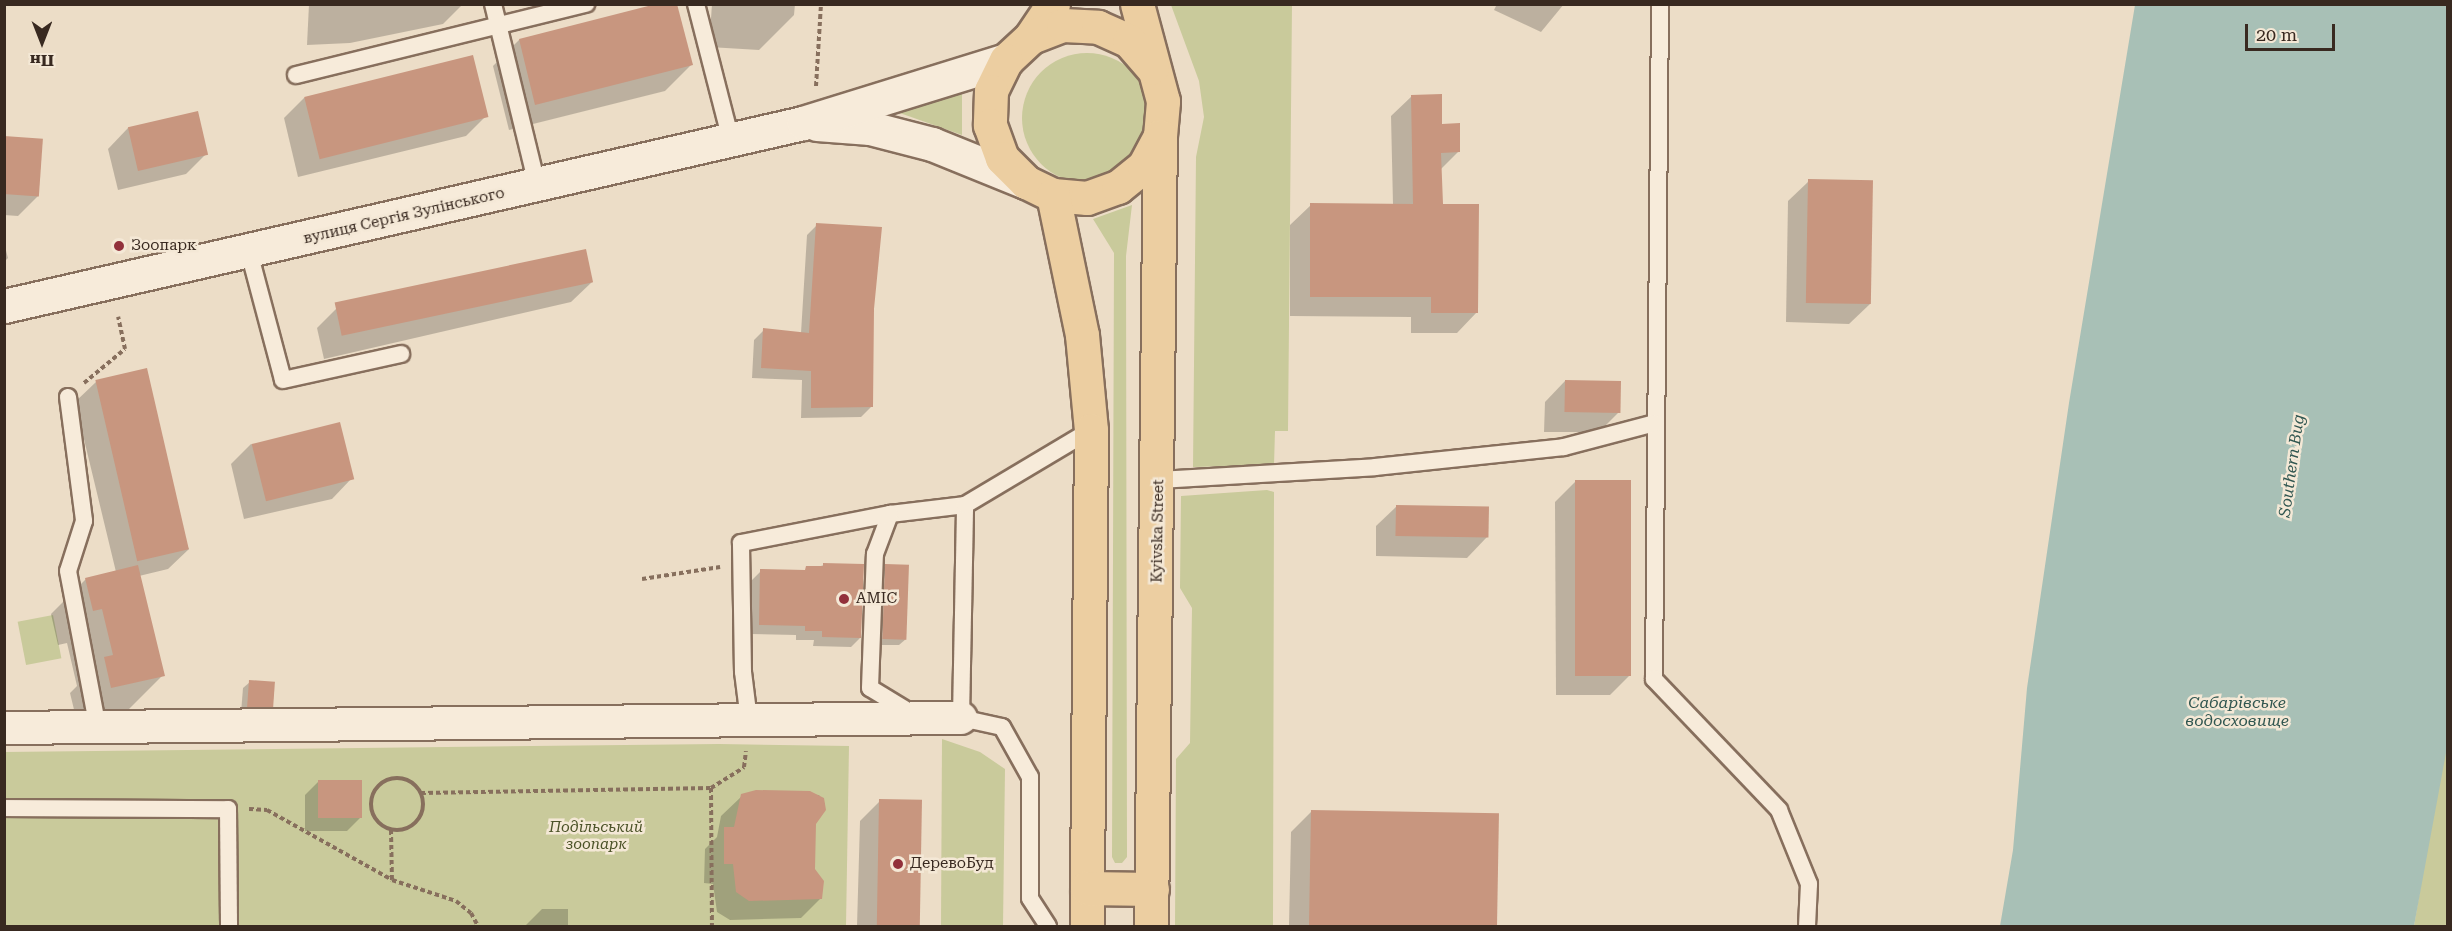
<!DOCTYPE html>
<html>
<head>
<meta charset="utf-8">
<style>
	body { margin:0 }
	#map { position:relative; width:2452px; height:931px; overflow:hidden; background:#ecddc7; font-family:"Roboto Serif",serif }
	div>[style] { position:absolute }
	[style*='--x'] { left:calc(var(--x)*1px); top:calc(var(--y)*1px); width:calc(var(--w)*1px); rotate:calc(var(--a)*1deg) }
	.green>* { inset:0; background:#c9ca9b; transform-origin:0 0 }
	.round { border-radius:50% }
	.water>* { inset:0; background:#a8c0b6 }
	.shadow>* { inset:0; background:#0003 }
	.building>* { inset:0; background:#c8967f; transform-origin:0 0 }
	.path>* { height:4px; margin-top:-2px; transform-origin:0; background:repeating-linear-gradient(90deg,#876f5d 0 4.5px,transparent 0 7.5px) }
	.path>.ring { margin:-2px; padding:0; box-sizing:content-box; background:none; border:4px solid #876f5d; border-radius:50% }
	.roads { filter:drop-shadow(2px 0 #876f5d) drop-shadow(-2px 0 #876f5d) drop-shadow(0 2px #876f5d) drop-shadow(0 -2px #876f5d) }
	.service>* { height:16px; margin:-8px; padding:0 8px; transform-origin:8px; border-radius:8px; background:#f7ebda }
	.minor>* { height:32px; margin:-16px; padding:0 16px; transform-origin:16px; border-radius:16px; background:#f7ebda }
	.tertiary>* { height:33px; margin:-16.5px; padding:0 16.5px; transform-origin:16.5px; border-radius:16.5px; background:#f7ebda }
	.primary>* { height:33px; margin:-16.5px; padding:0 16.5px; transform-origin:16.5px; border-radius:16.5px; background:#eccea1 }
	.dots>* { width:16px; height:16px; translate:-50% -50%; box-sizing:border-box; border:3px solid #f4e8d6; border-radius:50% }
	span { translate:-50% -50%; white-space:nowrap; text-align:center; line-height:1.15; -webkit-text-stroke:5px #f4e8d6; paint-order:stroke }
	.street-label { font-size:15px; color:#382920 }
	.poi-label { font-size:15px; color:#382920 }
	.left { translate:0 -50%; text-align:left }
	.park-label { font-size:15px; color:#4c5328; font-style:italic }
	.water-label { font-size:16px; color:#305650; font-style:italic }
	.frame { position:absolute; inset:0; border:6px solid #382920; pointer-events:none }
	.north { position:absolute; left:12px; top:12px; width:60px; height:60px; -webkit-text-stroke:4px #f4e8d6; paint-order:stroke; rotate:180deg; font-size:16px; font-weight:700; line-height:24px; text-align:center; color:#382920 }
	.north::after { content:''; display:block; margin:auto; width:21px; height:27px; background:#382920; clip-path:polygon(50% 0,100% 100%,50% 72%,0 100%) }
	.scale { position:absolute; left:2245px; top:24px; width:90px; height:27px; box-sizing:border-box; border:3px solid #382920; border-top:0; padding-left:8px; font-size:18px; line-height:21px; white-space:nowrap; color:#382920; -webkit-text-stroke:4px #f4e8d6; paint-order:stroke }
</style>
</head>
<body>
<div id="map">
	<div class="green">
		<div style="clip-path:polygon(1171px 5px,1292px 5px,1288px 431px,1275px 431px,1274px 465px,1193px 467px,1196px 157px,1204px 117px,1199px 81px)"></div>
		<div class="round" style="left:1022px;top:53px;width:130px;height:130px"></div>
		<div style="clip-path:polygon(962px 86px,962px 135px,880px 106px)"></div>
		<div style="clip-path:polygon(1132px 205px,1126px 256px,1127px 857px,1122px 863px,1115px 863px,1112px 857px,1114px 253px,1093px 219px)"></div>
		<div style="clip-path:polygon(1267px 490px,1274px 492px,1273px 926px,1175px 926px,1176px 759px,1190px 743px,1192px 608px,1180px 588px,1181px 496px)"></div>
		<div style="left:53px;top:615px;width:44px;height:36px;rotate:79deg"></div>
		<div style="clip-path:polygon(463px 705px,656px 705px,659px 706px,458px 708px)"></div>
		<div style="clip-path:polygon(942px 739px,980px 752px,1005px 769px,1003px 926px,941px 926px)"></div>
		<div style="clip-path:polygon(2447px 742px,2447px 926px,2414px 926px,2438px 783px)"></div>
		<div style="clip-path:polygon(719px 744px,849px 746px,846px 926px,5px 926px,4px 752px)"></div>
	</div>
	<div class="water">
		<div style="clip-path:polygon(2135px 5px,2447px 5px,2448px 742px,2414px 926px,2000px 926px,2013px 850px,2027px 688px,2069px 403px)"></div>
	</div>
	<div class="shadow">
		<div style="clip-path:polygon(309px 4px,463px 4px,443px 24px,350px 43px,307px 45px)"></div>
		<div style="clip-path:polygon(712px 4px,795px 4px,794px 15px,759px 50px,709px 47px)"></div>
		<div style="clip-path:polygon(1497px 4px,1564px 4px,1541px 32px,1494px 10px)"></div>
		<div style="clip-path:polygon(519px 40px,691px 65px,665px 91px,509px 130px,493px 66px)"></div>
		<div style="clip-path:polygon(472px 57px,486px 116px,466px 136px,298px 177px,284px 118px,304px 98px)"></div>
		<div style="clip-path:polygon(1412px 96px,1441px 125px,1459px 151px,1440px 170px,1441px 205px,1477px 312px,1457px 333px,1411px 333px,1411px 317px,1290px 316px,1290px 225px,1311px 205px,1393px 205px,1391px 116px)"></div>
		<div style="clip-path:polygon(128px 128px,206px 154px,186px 174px,118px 190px,108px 149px)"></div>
		<div style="clip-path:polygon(4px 138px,38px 196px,18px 216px,4px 215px)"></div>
		<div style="clip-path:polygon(1809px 181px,1870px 304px,1849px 324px,1786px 322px,1788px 201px)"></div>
		<div style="clip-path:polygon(817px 225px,873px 309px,871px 407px,861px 417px,801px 418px,802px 380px,752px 378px,754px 340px,764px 330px,801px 333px,807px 235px)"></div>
		<div style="clip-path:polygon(4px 243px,8px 258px,4px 262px)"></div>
		<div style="clip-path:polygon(592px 282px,571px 302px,324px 359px,317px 328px,337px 308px)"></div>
		<div style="clip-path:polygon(1565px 381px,1619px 412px,1599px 432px,1544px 432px,1545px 402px)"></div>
		<div style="clip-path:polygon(96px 382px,189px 549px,168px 569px,139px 576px,163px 675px,128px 710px,77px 722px,70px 693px,77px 686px,67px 643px,58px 645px,51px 614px,86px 579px,116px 572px,75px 402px)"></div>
		<div style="clip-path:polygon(251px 444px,352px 478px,332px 499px,244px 519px,231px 464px)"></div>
		<div style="clip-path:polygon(1575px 482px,1630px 675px,1610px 695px,1556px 695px,1555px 502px)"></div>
		<div style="clip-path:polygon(1397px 506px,1487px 537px,1467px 558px,1376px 556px,1376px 526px)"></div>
		<div style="clip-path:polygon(824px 565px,860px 638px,851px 647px,813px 646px,814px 640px,796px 640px,796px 635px,751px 634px,752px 580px,761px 571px,802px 572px)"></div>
		<div style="clip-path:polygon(886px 566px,906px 639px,899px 645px,876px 645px,879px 573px)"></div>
		<div style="clip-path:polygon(250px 682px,272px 707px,266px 713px,241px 713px,243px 688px)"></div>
		<div style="clip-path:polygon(319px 781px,361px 817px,347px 831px,305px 831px,305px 795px)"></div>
		<div style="clip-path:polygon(756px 792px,819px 795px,825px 804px,814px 823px,814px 870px,821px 898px,801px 918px,730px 920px,717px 912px,713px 884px,704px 883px,705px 849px,717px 837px,721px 816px,742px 796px)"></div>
		<div style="clip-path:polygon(880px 801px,918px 926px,857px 926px,860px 821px)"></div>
		<div style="clip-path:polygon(1311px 812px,1496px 926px,1289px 926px,1291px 832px)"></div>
		<div style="clip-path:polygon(542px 909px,568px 909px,568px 926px,525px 926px)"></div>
	</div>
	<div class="building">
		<div style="clip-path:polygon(656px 4px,677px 4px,693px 65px,535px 105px,519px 39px)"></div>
		<div style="left:473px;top:55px;width:64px;height:174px;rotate:76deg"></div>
		<div style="clip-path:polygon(1442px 94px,1442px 124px,1460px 123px,1460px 152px,1441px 153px,1443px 204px,1479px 204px,1478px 313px,1431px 313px,1431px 297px,1310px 297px,1310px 203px,1413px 204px,1411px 95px)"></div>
		<div style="left:198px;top:111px;width:45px;height:72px;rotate:77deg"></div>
		<div style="left:4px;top:136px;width:39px;height:58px;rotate:4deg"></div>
		<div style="left:1808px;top:179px;width:65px;height:124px;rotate:1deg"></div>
		<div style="clip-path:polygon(816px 223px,882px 227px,874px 309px,873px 407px,811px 408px,811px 371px,761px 368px,763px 328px,809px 333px)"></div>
		<div style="left:586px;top:249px;width:34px;height:257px;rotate:78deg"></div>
		<div style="left:147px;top:368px;width:186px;height:53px;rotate:77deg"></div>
		<div style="left:1565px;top:380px;width:56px;height:32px;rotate:1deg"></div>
		<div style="left:340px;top:422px;width:59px;height:91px;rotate:76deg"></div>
		<div style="left:1575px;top:480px;width:56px;height:196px"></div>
		<div style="left:1396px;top:505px;width:93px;height:31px;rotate:1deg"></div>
		<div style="clip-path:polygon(823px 563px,864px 564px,861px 638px,822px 637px,822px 631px,805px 631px,805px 626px,759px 625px,760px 569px,805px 570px,806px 566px,823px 566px)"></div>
		<div style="left:885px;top:564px;width:24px;height:75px;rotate:2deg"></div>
		<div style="clip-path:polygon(138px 565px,165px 676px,111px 688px,104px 657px,113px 655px,102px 609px,93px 611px,85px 578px)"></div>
		<div style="left:249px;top:680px;width:26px;height:27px;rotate:4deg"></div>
		<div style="left:318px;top:780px;width:44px;height:38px"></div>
		<div style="clip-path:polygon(756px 790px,810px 791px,824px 798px,826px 810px,816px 824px,815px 869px,824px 881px,822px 899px,749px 901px,736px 892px,733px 864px,724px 864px,724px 827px,734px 827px,741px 794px)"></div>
		<div style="left:879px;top:799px;width:43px;height:128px;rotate:1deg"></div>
		<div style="left:1311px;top:810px;width:188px;height:117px;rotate:1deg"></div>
	</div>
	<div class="path">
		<div style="--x:816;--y:86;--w:82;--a:-86.5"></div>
		<div style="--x:84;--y:383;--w:53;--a:-39.7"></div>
		<div style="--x:125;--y:349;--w:33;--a:-102"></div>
		<div style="--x:642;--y:579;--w:79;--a:-8.7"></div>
		<div class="ring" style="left:371px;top:778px;width:48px;height:48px"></div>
		<div style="--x:711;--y:788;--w:138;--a:89.6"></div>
		<div style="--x:421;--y:793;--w:290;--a:-1"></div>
		<div style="--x:711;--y:788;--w:39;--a:-32"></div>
		<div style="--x:744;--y:767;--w:16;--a:-83"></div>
		<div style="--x:249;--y:809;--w:18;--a:3"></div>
		<div style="--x:267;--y:810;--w:143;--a:29.2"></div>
		<div style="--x:391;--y:830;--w:50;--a:88.9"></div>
		<div style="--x:392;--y:880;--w:67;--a:18.2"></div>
		<div style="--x:456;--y:901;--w:19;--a:39"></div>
		<div style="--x:471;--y:913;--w:15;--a:62"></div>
	</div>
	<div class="roads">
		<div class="service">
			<div style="--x:493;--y:4;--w:186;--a:76.3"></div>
			<div style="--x:696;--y:4;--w:140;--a:75.6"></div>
			<div style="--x:1660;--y:4;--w:675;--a:90.51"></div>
			<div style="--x:1654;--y:679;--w:181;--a:46.3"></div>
			<div style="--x:1779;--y:810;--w:80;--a:67.9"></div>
			<div style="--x:1809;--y:884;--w:42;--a:92.7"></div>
			<div style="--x:296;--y:75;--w:299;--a:-13.8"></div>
			<div style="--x:249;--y:252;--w:132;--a:75.1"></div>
			<div style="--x:283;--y:380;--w:121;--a:-12.4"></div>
			<div style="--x:68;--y:397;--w:125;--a:82.6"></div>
			<div style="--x:84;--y:521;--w:52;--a:107.7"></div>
			<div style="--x:68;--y:571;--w:160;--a:79.2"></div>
			<div style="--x:1159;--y:480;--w:216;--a:-3.4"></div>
			<div style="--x:1375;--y:467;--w:190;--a:-6"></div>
			<div style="--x:1564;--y:447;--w:94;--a:-14.8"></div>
			<div style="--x:913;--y:714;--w:50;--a:-148.8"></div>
			<div style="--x:870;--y:688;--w:134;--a:-87.9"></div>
			<div style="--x:875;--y:554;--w:43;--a:-69.4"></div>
			<div style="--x:890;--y:514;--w:76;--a:-6.8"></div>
			<div style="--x:749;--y:720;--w:48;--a:-97.1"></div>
			<div style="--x:743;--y:672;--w:129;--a:-90.9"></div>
			<div style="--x:741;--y:543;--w:152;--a:-11"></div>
			<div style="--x:4;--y:808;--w:224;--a:0.3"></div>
			<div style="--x:228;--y:809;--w:117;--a:89.5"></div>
			<div style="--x:1048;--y:926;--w:33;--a:-123"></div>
			<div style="--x:1030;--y:898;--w:121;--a:-90"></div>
			<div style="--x:1030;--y:777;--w:57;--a:-119.2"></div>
			<div style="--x:1002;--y:727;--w:42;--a:-167.6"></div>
			<div style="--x:961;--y:718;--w:213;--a:-88.9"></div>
			<div style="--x:965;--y:505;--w:147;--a:-30.8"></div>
		</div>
		<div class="minor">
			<div style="--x:4;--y:728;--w:957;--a:-0.6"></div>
		</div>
		<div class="tertiary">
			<div style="--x:817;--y:124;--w:53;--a:4.3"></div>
			<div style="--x:870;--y:128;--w:64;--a:14.5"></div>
			<div style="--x:932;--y:144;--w:101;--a:22"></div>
			<div style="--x:4;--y:306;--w:820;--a:-12.9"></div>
			<div style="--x:803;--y:123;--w:213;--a:-17.2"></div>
		</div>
		<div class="primary">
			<div style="--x:1053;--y:4;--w:40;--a:124"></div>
			<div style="--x:1031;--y:37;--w:34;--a:137"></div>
			<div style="--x:1006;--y:60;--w:34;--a:116"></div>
			<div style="--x:991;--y:91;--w:34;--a:92"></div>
			<div style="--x:990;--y:125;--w:35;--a:70"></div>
			<div style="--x:1002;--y:158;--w:34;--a:45"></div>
			<div style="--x:1026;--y:182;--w:30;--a:26"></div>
			<div style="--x:1053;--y:195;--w:34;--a:5"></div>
			<div style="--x:1087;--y:198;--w:33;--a:-20"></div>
			<div style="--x:1118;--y:187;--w:33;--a:-39"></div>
			<div style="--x:1144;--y:166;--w:34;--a:-62"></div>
			<div style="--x:1160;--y:136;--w:35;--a:-85"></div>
			<div style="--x:1163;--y:101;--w:100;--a:-105"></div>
			<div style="--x:1031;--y:37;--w:34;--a:-21"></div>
			<div style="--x:1063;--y:25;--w:35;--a:3"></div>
			<div style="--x:1098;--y:27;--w:34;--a:24"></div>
			<div style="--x:1129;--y:41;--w:35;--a:49"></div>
			<div style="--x:1053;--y:195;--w:143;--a:78.3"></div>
			<div style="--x:1082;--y:335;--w:95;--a:84.6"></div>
			<div style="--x:1091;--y:430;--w:496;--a:90.5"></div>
			<div style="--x:1087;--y:888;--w:65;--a:0.9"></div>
			<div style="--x:1151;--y:926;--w:790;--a:-89.35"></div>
		</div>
	</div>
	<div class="dots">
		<div style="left:119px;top:246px;background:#92313b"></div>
		<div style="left:844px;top:599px;background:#92313b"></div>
		<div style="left:898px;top:864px;background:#92313b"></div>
	</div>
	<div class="street-label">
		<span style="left:404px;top:216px;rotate:-13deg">вулиця Сергія Зулінського</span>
		<span style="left:1158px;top:531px;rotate:-89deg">Kyivska Street</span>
	</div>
	<div class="poi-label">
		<span class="left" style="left:131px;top:246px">Зоопарк</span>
		<span class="left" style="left:856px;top:599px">АМІС</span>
		<span class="left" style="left:910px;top:864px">ДеревоБуд</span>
	</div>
	<div class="park-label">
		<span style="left:596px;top:836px">Подільський<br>зоопарк</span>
	</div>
	<div class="water-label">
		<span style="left:2292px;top:466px;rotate:-82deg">Southern Bug</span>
		<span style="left:2237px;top:712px">Сабарівське<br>водосховище</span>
	</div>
	<div class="frame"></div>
	<div class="north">Пн</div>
	<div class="scale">20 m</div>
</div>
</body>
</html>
